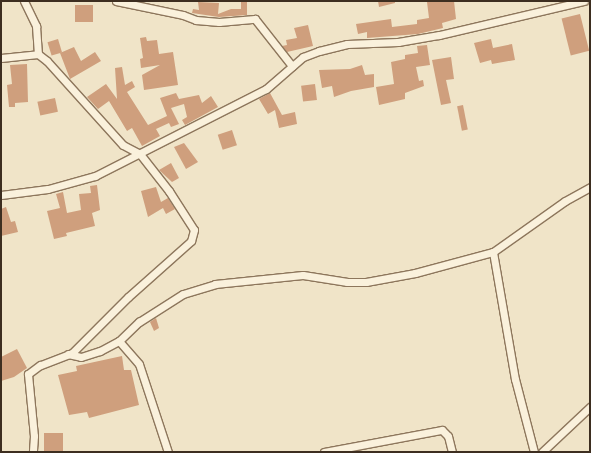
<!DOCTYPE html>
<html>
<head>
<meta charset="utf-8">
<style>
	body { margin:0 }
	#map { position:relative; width:591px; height:453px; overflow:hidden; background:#f0e4c8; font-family:Bitter,serif }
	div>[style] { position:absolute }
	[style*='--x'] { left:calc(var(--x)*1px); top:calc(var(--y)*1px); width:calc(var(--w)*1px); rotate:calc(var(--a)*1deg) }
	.building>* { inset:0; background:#cf9f7d; transform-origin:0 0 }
	.roads { filter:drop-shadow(1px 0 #8d765c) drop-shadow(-1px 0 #8d765c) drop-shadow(0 1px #8d765c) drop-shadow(0 -1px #8d765c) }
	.street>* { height:7px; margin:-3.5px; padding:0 3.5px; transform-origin:3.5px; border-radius:3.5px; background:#faf1dc }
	span { translate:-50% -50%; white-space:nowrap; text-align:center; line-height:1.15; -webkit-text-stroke:3px #f7eed8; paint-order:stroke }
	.frame { position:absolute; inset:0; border:2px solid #3d2e20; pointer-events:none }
</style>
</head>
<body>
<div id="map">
	<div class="building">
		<div style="clip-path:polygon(241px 1px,247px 1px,247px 15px,219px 17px,192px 13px,193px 9px,199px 10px,198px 2px,219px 3px,218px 14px,231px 9px,241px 9px)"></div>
		<div style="clip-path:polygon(378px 1px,395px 1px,395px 3px,379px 7px)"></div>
		<div style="clip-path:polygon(432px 1px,454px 1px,456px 19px,442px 23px,443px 28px,418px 34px,367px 38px,367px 32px,358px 34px,356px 24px,391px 19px,392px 27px,417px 24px,417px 20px,429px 18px,427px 2px)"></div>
		<div style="left:75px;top:5px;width:18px;height:17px"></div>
		<div style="left:580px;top:14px;width:38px;height:19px;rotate:76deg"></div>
		<div style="clip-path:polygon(308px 25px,313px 46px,287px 52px,282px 46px,287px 45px,286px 40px,297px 38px,294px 28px)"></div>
		<div style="clip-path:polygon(146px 37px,147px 41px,157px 40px,159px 54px,173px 52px,178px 85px,144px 90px,142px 75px,160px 65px,141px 68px,140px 59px,143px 58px,140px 38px)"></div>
		<div style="left:58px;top:39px;width:14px;height:11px;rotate:73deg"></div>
		<div style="clip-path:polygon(491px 39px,493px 48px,512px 44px,515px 60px,492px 64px,491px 60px,480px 63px,474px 43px)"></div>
		<div style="clip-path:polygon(427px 45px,430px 65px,416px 67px,419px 81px,423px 80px,424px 86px,405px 93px,405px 99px,379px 105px,376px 87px,394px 84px,391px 62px,405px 59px,405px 55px,418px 53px,417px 46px)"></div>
		<div style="clip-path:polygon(74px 47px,81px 61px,95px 52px,101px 61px,70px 79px,60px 53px)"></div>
		<div style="clip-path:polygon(451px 57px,454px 79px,446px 80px,451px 103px,441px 105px,432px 60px)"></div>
		<div style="clip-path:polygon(27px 64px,28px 102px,15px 103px,15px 107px,9px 107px,7px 85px,12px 84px,10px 65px)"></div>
		<div style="clip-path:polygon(362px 65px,365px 75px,374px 74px,374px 87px,351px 91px,334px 97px,332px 86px,322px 88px,319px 70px,350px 69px)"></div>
		<div style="clip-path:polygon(122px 67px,125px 85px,132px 81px,135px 87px,127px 92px,148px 125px,167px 116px,160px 98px,176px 93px,179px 99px,199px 95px,202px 103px,211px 96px,218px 107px,185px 125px,182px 120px,187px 117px,184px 104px,171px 108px,179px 124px,171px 127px,169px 123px,156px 129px,160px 136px,142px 146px,132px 128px,127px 131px,109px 101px,98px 109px,87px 97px,106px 84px,117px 99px,115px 68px)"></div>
		<div style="left:315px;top:84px;width:16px;height:14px;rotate:83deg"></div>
		<div style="clip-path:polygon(270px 93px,282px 115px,295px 112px,297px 124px,279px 128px,275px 110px,268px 114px,259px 99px)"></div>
		<div style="left:55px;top:98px;width:14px;height:18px;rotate:78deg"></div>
		<div style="left:463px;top:105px;width:25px;height:6px;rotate:79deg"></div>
		<div style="left:232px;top:130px;width:16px;height:15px;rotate:72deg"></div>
		<div style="clip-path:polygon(184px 143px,198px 162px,186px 169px,174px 147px)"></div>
		<div style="clip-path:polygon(171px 163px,179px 178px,172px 182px,159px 170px)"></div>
		<div style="clip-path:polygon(97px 185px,100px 210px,92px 213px,95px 226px,66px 233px,67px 236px,54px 239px,47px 211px,60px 208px,56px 194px,63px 192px,67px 213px,81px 210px,79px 194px,91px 193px,90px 186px)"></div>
		<div style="clip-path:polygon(156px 187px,161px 202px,168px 198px,175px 209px,166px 214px,163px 208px,148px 217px,141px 191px)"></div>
		<div style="clip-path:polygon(6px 207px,11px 222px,15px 221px,18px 232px,1px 236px,1px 209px)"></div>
		<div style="clip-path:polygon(156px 318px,159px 328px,154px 331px,150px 322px)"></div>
		<div style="clip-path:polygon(17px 349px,27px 368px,14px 377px,1px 381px,1px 357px)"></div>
		<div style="clip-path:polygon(122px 356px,124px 370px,131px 370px,139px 405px,89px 418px,87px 412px,69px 415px,58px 375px,77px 371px,76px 366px)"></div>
		<div style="left:44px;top:433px;width:19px;height:18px"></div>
	</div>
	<div class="roads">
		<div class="street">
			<div style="--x:24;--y:1;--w:28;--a:64"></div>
			<div style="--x:36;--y:26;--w:28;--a:86"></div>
			<div style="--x:116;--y:1;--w:68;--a:11.8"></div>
			<div style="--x:183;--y:15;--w:14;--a:21"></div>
			<div style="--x:196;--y:20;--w:23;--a:5"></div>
			<div style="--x:219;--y:22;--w:36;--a:-5"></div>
			<div style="--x:255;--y:19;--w:60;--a:51.8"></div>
			<div style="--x:1;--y:58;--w:37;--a:-6"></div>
			<div style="--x:38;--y:54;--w:11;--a:38"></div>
			<div style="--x:47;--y:61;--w:113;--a:47.9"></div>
			<div style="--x:123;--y:145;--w:19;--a:28"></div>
			<div style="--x:140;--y:154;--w:47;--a:51.9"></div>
			<div style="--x:169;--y:191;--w:46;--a:57.3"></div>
			<div style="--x:194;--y:230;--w:11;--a:105"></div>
			<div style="--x:191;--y:241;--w:84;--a:138.4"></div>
			<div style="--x:128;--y:297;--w:79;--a:135"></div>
			<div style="--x:72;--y:353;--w:34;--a:159"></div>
			<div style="--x:40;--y:365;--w:15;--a:143"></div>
			<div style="--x:28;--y:374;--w:62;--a:84.5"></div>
			<div style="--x:34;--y:436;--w:16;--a:94"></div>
			<div style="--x:1;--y:195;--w:47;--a:-7.3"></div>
			<div style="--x:48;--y:189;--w:49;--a:-15.5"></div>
			<div style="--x:95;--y:176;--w:192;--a:-27"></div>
			<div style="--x:266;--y:89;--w:49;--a:-40.9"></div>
			<div style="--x:303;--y:57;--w:17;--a:-21"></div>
			<div style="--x:319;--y:51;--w:29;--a:-14"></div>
			<div style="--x:347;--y:44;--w:51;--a:-2.2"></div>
			<div style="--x:398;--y:42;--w:42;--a:-9.7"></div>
			<div style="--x:439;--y:35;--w:149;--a:-13.2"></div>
			<div style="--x:493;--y:252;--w:129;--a:80.2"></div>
			<div style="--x:515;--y:379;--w:75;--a:75.4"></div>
			<div style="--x:119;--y:341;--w:30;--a:49"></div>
			<div style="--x:139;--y:364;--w:93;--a:71.8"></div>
			<div style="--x:68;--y:354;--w:13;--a:13"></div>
			<div style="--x:81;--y:357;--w:20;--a:-18"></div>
			<div style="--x:100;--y:351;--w:21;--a:-28"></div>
			<div style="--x:119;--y:341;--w:28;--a:-44"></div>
			<div style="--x:139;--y:322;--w:52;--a:-32.5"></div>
			<div style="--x:183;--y:294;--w:34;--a:-17"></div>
			<div style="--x:215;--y:284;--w:88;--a:-5.8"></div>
			<div style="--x:303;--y:275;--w:45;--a:9"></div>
			<div style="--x:347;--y:282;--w:19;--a:0"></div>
			<div style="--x:366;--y:282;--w:50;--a:-10.4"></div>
			<div style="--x:415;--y:273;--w:81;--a:-15.1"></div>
			<div style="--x:493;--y:252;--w:88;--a:-35.3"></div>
			<div style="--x:565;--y:201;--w:29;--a:-29"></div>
			<div style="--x:324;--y:452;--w:120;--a:-10.6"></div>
			<div style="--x:442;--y:430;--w:8;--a:45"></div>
			<div style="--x:448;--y:436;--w:16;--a:76"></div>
			<div style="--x:542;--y:452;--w:66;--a:-43.2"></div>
		</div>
	</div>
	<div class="frame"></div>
</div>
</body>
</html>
